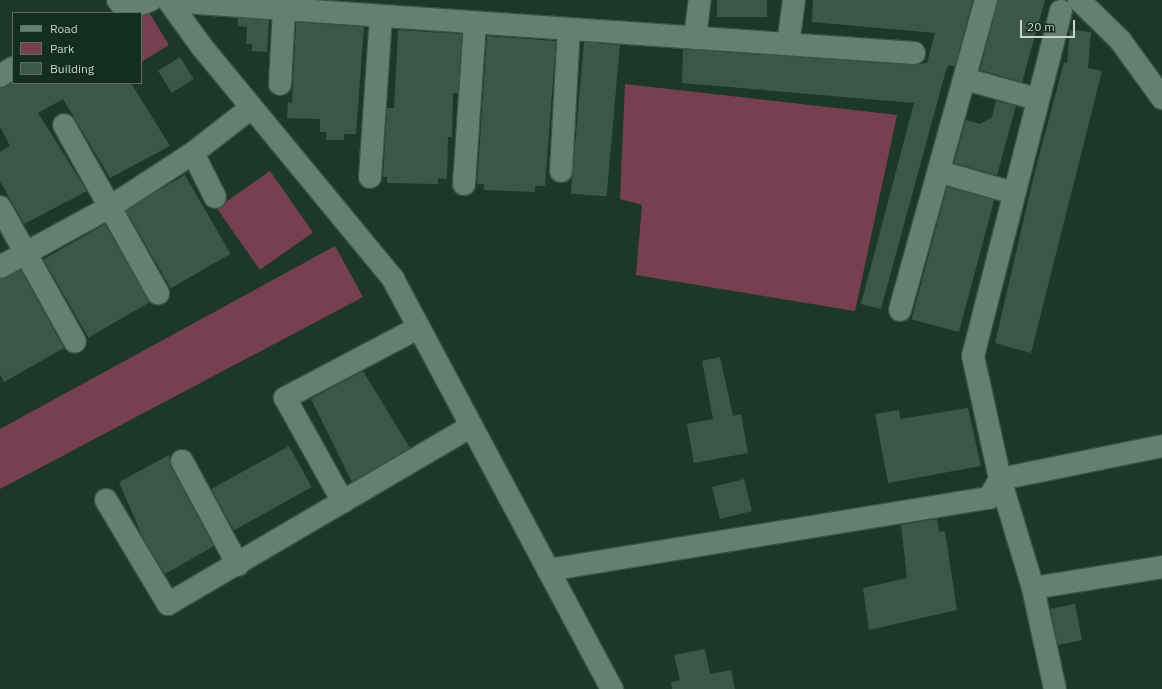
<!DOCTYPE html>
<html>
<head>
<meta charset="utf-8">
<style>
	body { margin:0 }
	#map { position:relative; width:1162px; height:689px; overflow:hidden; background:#1d382a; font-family:"IBM Plex Sans",sans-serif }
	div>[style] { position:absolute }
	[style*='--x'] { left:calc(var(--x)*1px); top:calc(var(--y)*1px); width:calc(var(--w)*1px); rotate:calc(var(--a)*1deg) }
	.green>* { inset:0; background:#764050; transform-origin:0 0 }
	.building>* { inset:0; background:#3c5748; transform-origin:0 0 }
	.roads { filter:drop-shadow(1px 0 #3a5247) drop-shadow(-1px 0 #3a5247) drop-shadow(0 1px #3a5247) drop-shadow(0 -1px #3a5247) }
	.street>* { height:22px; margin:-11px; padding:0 11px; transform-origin:11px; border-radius:11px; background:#638071 }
	.secondary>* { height:22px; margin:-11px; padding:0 11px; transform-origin:11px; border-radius:11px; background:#638071 }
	span { translate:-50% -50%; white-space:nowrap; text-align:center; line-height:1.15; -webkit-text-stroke:3px #132e21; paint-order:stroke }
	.legend { position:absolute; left:12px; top:12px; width:130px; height:72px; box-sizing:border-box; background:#132e21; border:1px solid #5b7166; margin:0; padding:5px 7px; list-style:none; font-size:12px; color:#c6d5cd }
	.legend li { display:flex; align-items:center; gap:8px; height:20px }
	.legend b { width:20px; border:1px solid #5b7166 }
	.scale { position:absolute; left:1020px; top:20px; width:55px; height:18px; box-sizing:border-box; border:2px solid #c6d5cd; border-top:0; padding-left:5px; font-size:12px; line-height:14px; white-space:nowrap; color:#c6d5cd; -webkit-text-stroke:3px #132e21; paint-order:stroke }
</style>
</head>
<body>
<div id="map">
	<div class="green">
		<div style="clip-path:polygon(147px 9px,169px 45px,141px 62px,141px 13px)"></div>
		<div style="clip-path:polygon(625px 84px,897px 115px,855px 311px,636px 275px,642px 205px,620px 199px)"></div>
		<div style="left:270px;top:171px;width:75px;height:65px;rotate:55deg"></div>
		<div style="clip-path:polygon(335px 246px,363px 297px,0 489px,0 429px)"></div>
	</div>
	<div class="building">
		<div style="left:717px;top:0;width:50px;height:17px"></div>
		<div style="clip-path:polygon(813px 0,973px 0,955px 66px,949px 65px,946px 70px,881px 309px,861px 304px,914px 103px,682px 83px,683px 49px,913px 65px,927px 63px,935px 33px,812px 22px)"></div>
		<div style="clip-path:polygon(998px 0,1045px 0,1022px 82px,980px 70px)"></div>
		<div style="clip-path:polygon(238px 18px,269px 20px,267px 52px,252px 51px,252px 44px,246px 44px,247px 27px,238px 26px)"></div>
		<div style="clip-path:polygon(296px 22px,364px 27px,356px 134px,344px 134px,344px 140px,326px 140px,326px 132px,320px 132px,320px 119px,287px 118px,288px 102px,292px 103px)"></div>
		<div style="clip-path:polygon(398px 30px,462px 34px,458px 93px,453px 93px,452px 137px,448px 137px,447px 179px,438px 178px,438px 184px,387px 183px,387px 177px,383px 177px,387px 108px,394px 108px)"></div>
		<div style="clip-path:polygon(1070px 30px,1091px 32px,1088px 68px,1102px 71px,1031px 353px,995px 343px,1034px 175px,1064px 62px,1067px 63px)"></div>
		<div style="clip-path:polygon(487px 36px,556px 41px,545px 186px,535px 186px,535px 192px,484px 190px,484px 184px,477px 184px)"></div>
		<div style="left:584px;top:42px;width:36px;height:152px;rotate:5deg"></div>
		<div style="left:180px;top:57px;width:26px;height:26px;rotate:58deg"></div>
		<div style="clip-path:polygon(12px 83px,131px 83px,170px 146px,110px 178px,63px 99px,38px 113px,87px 191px,24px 224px,0 181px,0 152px,10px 146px,0 127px,0 88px)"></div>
		<div style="clip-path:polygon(996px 101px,1016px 106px,997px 175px,954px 163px,966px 120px,980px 124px,992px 117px)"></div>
		<div style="left:185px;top:175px;width:91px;height:69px;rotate:60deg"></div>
		<div style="left:947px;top:187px;width:49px;height:137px;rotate:15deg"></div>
		<div style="left:105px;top:224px;width:90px;height:71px;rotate:60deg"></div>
		<div style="clip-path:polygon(21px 270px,64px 348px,4px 382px,0 374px,0 279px)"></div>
		<div style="clip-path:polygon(720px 357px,733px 416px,741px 414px,748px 453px,694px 463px,687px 424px,713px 419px,702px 361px)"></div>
		<div style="clip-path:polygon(363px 371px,410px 448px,352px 482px,311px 399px)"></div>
		<div style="clip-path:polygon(968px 408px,981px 466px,888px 483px,875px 414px,899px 410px,900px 419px)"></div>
		<div style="left:289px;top:446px;width:47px;height:89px;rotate:61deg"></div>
		<div style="clip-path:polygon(169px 455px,171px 467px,214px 546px,165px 574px,144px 540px,119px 482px)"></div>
		<div style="left:744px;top:479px;width:33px;height:33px;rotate:76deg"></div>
		<div style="clip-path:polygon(937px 519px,939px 532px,945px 531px,957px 610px,869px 630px,863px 588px,907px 578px,901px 525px)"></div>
		<div style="left:1075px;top:604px;width:37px;height:25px;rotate:79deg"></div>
		<div style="clip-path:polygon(705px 649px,710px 674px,731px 670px,735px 689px,672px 689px,671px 682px,680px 680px,674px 655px)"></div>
	</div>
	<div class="roads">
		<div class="street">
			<div style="--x:118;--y:0;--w:13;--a:51"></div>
			<div style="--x:126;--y:10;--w:27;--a:-22"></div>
			<div style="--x:1079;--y:0;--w:57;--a:44.3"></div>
			<div style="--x:1120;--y:40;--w:72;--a:54.1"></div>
			<div style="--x:169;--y:1;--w:747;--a:3.99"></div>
			<div style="--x:695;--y:38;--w:38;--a:-83"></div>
			<div style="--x:788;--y:44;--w:44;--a:-82.2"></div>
			<div style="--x:0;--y:76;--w:15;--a:-32"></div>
			<div style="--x:965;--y:79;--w:75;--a:15.5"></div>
			<div style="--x:280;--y:84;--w:75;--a:-86.9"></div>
			<div style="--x:64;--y:125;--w:193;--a:60.8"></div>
			<div style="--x:193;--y:153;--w:49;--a:63.4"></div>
			<div style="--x:561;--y:171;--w:142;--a:-86.8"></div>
			<div style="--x:940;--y:172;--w:77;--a:15.8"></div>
			<div style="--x:370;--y:177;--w:161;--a:-86.1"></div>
			<div style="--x:464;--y:184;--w:161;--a:-86.1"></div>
			<div style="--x:0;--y:207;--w:154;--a:60.9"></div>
			<div style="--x:0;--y:267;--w:125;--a:-28.6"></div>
			<div style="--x:110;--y:207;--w:99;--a:-33"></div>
			<div style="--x:193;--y:153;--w:73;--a:-37.8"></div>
			<div style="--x:900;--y:310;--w:322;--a:-74.5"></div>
			<div style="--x:182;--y:461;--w:118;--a:61.7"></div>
			<div style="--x:106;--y:500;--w:121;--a:59.2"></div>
			<div style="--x:168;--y:604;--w:350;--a:-30.4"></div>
			<div style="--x:343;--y:502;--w:119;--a:-119.1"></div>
			<div style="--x:285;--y:398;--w:150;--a:-27.8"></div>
			<div style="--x:548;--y:570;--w:447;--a:-9.3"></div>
			<div style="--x:989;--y:498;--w:22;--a:-60"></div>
			<div style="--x:1000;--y:479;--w:126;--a:-102.4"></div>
			<div style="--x:973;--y:356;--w:356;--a:-75.7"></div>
			<div style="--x:1033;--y:588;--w:131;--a:-9.2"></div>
			<div style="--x:1055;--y:689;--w:103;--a:-102.3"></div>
			<div style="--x:1033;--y:588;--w:114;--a:-106.8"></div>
			<div style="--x:1000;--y:479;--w:165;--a:-11.5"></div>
		</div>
		<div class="secondary">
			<div style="--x:168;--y:0;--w:58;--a:54.1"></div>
			<div style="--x:202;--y:47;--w:301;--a:50.5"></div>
			<div style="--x:393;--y:279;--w:465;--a:61.9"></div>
		</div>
	</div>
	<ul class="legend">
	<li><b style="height:5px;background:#638071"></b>Road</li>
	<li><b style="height:11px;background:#764050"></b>Park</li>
	<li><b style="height:11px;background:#3c5748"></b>Building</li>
	</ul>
	<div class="scale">20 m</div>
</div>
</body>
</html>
